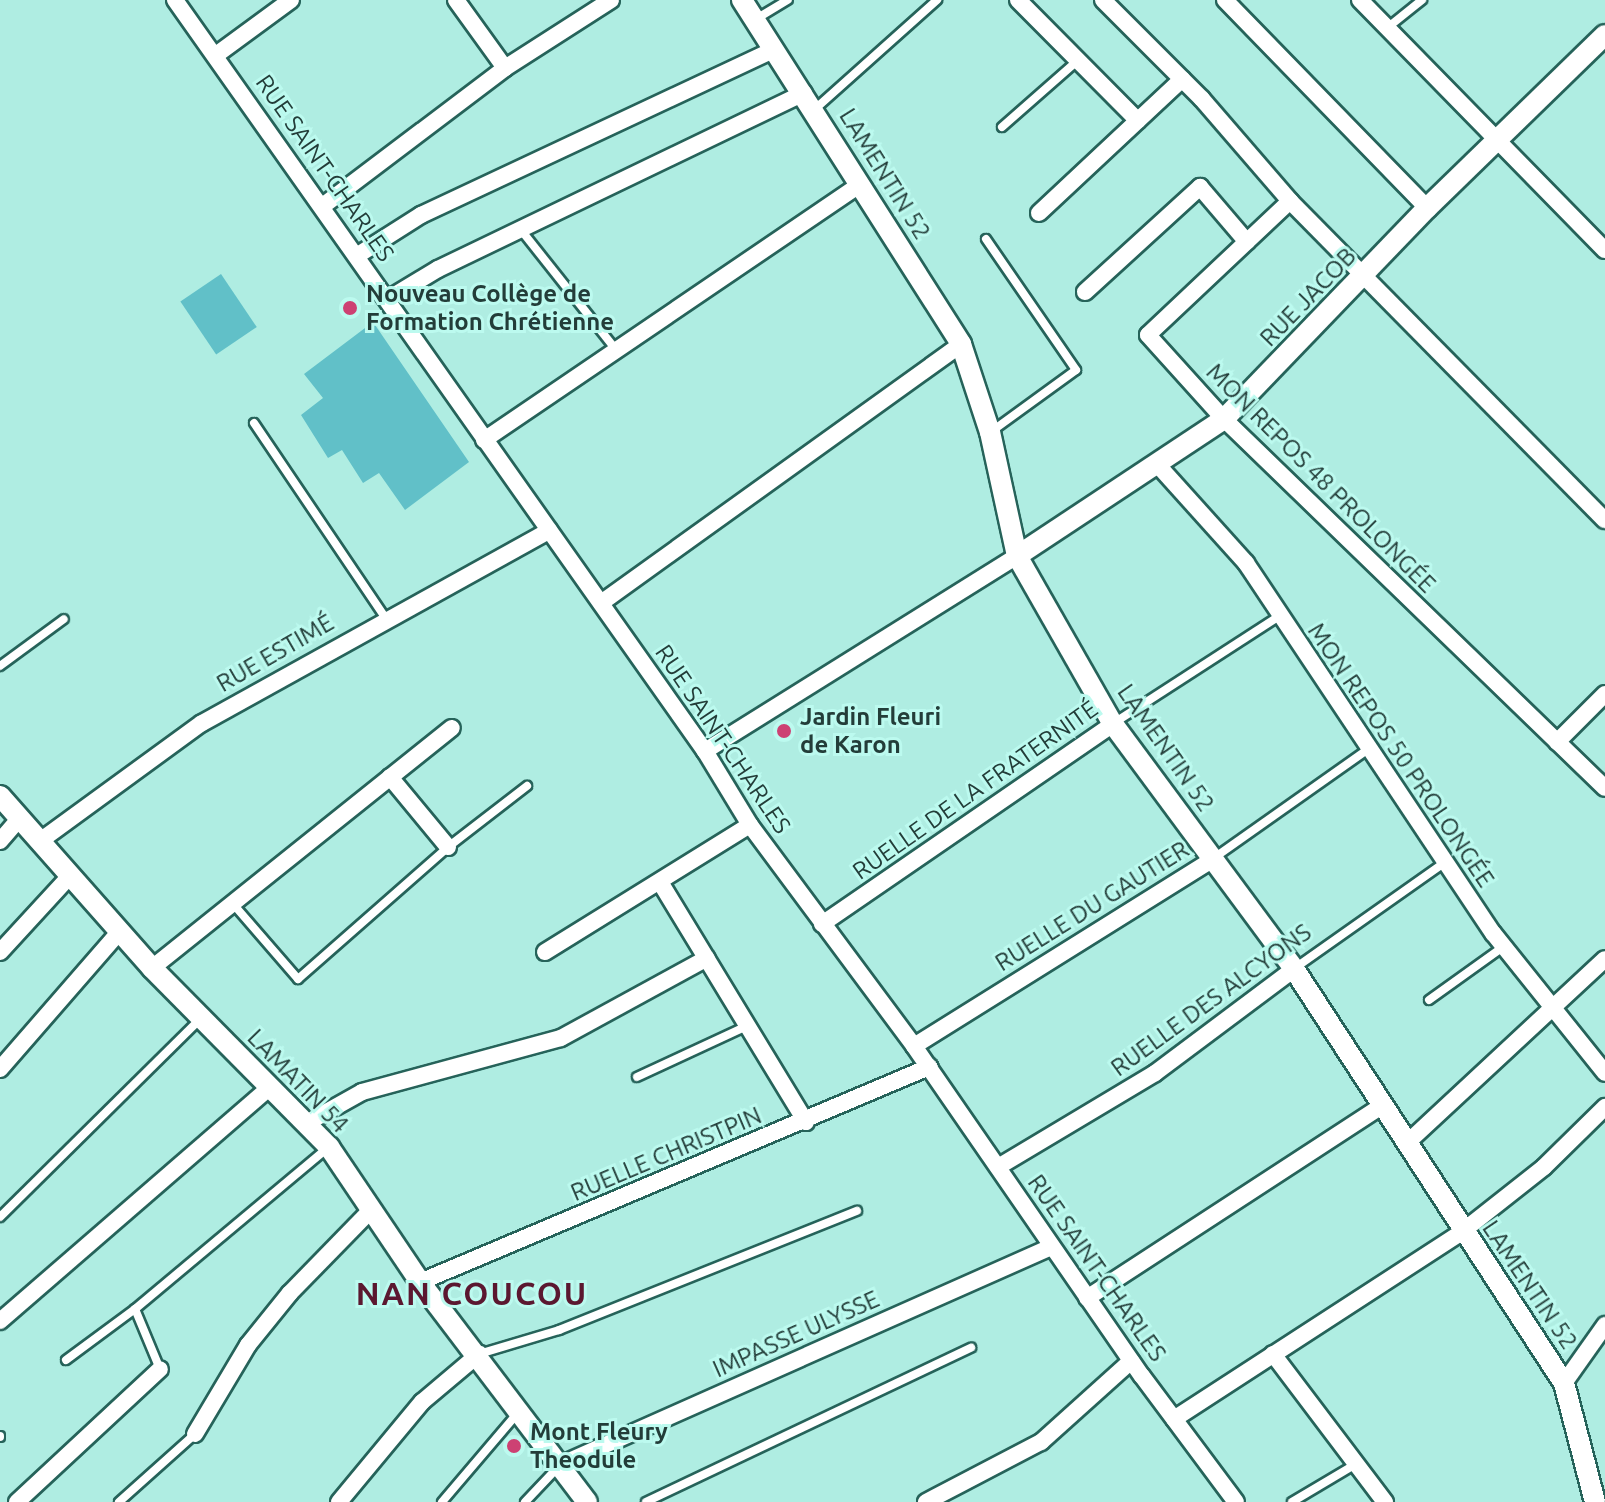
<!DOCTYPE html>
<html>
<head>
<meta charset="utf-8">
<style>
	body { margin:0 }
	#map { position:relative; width:1605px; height:1502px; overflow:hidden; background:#afede2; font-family:Ubuntu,sans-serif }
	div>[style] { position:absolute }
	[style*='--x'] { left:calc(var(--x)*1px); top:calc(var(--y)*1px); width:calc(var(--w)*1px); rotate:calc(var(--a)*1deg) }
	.building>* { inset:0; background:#61c0c8; transform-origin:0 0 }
	.roads { filter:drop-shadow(2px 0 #26635a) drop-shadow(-2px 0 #26635a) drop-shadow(0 2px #26635a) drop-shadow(0 -2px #26635a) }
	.service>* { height:8px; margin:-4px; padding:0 4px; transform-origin:4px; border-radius:4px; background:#fff }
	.minor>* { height:16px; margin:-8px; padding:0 8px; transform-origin:8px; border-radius:8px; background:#fff }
	.tertiary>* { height:20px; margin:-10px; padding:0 10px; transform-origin:10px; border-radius:10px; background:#fff }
	.dots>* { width:22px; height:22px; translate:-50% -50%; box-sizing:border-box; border:4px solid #bcfaef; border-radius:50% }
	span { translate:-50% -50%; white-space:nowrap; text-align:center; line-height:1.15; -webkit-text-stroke:6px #bcfaef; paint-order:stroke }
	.street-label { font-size:24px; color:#233d39 }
	.poi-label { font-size:24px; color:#233d39; font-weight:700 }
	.left { translate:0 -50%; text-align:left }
	.district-label { font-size:32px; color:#5b1830; font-weight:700; letter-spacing:2px }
</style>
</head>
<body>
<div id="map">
	<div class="building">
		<div style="left:221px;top:274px;width:64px;height:49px;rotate:56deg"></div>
		<div style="clip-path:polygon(373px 322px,469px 462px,405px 510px,379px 473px,363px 483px,342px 450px,328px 458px,301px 415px,323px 398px,304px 374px)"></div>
	</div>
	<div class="roads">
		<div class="service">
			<div style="--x:756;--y:19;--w:37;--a:-31"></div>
			<div style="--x:1387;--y:28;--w:45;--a:-38.7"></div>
			<div style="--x:815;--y:109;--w:164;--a:-41.8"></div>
			<div style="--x:1002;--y:127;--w:100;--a:-41.3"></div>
			<div style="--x:521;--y:230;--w:154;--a:51.6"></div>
			<div style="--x:986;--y:239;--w:159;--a:55.5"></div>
			<div style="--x:1076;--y:370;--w:104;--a:144"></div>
			<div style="--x:254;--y:423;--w:234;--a:56"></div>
			<div style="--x:0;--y:666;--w:79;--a:-36.3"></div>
			<div style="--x:1114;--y:723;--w:195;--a:-32.9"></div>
			<div style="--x:1214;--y:858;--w:191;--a:-35.2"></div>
			<div style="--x:234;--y:905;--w:98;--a:49.1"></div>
			<div style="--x:298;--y:979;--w:200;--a:-41.3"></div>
			<div style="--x:448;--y:847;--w:100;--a:-37.7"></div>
			<div style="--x:1295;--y:968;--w:184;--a:-35.2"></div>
			<div style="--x:1429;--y:1000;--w:91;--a:-35.6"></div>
			<div style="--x:637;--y:1077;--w:121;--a:-24.9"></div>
			<div style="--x:0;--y:1217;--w:281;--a:-44.7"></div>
			<div style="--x:479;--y:1354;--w:84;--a:-16.7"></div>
			<div style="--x:559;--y:1330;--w:321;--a:-21.8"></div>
			<div style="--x:66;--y:1360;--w:86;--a:-36.5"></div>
			<div style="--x:160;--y:1369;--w:65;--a:-112.6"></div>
			<div style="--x:135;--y:1309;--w:253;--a:-39.9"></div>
			<div style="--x:0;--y:1436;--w:1;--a:90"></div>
			<div style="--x:119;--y:1502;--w:102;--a:-41.8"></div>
			<div style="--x:442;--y:1502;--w:116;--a:-49.6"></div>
			<div style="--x:525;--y:1502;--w:51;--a:-46.6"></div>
			<div style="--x:646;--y:1502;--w:360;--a:-25.4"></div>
			<div style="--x:1292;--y:1502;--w:74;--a:-30.7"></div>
		</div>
		<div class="minor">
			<div style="--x:175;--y:0;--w:919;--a:54.79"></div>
			<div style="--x:705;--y:751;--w:87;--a:58.7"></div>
			<div style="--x:750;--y:825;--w:275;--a:53.4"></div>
			<div style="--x:914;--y:1046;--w:401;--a:55.4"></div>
			<div style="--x:1142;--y:1376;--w:157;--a:53.3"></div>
			<div style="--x:456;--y:0;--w:84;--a:54.2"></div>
			<div style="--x:1018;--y:0;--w:170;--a:45.2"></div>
			<div style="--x:1103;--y:0;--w:140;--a:45"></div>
			<div style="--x:1202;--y:99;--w:135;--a:49.2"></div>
			<div style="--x:1290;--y:201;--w:448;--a:45.4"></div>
			<div style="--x:1225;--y:0;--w:290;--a:45.8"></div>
			<div style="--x:1360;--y:0;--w:350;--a:45.6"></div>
			<div style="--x:216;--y:55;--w:93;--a:-36.3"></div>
			<div style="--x:1290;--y:201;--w:195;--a:136.7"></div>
			<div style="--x:1148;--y:335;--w:113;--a:47.9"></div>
			<div style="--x:1224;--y:419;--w:530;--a:44.08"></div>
			<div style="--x:324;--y:205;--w:227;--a:-37.1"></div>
			<div style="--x:505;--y:68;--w:126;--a:-32.7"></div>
			<div style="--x:1039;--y:213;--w:196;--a:-43.1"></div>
			<div style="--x:358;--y:255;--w:75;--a:-32.4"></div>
			<div style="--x:421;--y:215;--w:390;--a:-25.1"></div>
			<div style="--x:1085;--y:292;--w:156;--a:-42.4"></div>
			<div style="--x:1200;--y:187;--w:72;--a:49.5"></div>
			<div style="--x:388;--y:299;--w:58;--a:-31"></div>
			<div style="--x:438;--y:269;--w:406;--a:-25.7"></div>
			<div style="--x:484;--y:440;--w:453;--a:-34.2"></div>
			<div style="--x:1157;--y:464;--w:133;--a:48"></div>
			<div style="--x:1246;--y:563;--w:445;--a:56.3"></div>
			<div style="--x:1493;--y:933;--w:179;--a:51.3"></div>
			<div style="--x:601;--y:603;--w:443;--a:-35.7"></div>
			<div style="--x:1557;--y:742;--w:68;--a:-45"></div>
			<div style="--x:705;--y:751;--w:368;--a:-32"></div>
			<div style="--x:390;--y:777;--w:91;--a:50.4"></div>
			<div style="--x:0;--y:841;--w:29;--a:-49"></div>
			<div style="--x:40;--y:841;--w:200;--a:-36.1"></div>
			<div style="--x:202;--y:723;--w:397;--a:-29"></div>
			<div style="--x:660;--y:882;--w:281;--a:58.7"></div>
			<div style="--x:822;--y:924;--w:353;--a:-34.5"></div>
			<div style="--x:0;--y:952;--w:102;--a:-47.4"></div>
			<div style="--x:545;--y:952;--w:241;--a:-31.8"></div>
			<div style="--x:152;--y:968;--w:384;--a:-38.7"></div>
			<div style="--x:914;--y:1046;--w:353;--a:-32"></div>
			<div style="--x:0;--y:1069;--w:181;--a:-49"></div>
			<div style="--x:305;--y:1124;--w:65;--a:-29.3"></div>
			<div style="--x:362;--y:1092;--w:206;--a:-15.2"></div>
			<div style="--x:561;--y:1038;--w:166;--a:-28.7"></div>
			<div style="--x:1407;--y:1143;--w:270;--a:-42.9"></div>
			<div style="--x:998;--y:1167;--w:183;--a:-30.9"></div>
			<div style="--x:1155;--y:1073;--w:174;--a:-36.8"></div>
			<div style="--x:420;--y:1282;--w:553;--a:-22.9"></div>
			<div style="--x:1087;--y:1298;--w:353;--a:-33.1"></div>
			<div style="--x:0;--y:1321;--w:357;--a:-40.9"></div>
			<div style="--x:1273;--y:1354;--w:186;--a:52.9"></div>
			<div style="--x:1564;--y:1383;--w:71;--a:-54.7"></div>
			<div style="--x:1174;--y:1419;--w:345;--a:-33"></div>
			<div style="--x:1463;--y:1231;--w:103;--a:-38.3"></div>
			<div style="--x:1544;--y:1167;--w:86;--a:-44.5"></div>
			<div style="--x:195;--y:1434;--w:104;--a:-59.2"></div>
			<div style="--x:248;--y:1345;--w:67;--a:-51.1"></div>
			<div style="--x:290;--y:1293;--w:113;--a:-45.7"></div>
			<div style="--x:560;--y:1465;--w:537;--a:-23.94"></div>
			<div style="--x:17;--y:1502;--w:195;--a:-42.9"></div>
			<div style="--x:339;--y:1502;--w:130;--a:-50.3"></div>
			<div style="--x:422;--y:1402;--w:75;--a:-40.1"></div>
			<div style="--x:926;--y:1502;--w:130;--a:-27.6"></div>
			<div style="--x:1041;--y:1442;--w:121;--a:-42"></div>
		</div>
		<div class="tertiary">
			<div style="--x:742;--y:0;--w:408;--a:57.5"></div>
			<div style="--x:961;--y:344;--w:93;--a:71.8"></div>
			<div style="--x:990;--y:432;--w:127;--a:77.7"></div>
			<div style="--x:1017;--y:556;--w:193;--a:60.3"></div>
			<div style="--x:1113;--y:724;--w:305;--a:53.5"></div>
			<div style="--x:1294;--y:969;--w:494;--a:56.9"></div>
			<div style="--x:1564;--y:1383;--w:123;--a:75.4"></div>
			<div style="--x:1017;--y:556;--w:248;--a:-33.5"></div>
			<div style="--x:1224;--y:419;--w:293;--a:-46.1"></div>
			<div style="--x:1427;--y:208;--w:248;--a:-44.2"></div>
			<div style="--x:0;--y:796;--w:230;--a:48.5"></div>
			<div style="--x:152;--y:968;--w:252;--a:45.3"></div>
			<div style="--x:329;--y:1147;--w:163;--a:56"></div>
			<div style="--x:420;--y:1282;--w:276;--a:52.8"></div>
		</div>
	</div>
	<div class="dots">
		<div style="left:350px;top:308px;background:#cd4173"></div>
		<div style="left:784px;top:731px;background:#cd4173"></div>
		<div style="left:514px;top:1446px;background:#cd4173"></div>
	</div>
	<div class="street-label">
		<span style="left:325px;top:168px;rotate:55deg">RUE SAINT-CHARLES</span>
		<span style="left:885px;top:174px;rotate:58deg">LAMENTIN 52</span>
		<span style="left:1308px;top:297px;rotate:-46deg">RUE JACOB</span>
		<span style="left:1321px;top:478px;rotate:45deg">MON REPOS 48 PROLONGÉE</span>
		<span style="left:275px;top:653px;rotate:-30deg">RUE ESTIMÉ</span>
		<span style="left:723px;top:739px;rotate:56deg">RUE SAINT-CHARLES</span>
		<span style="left:1166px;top:748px;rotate:55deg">LAMENTIN 52</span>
		<span style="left:1401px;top:755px;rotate:56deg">MON REPOS 50 PROLONGÉE</span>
		<span style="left:975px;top:790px;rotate:-35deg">RUELLE DE LA FRATERNITÉ</span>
		<span style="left:1092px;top:906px;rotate:-32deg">RUELLE DU GAUTIER</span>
		<span style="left:1211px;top:1000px;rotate:-36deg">RUELLE DES ALCYONS</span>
		<span style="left:298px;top:1081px;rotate:46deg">LAMATIN 54</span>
		<span style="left:666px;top:1154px;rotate:-23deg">RUELLE CHRISTPIN</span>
		<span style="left:1097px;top:1268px;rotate:55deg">RUE SAINT-CHARLES</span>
		<span style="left:1530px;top:1285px;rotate:56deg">LAMENTIN 52</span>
		<span style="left:796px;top:1334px;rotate:-24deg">IMPASSE ULYSSE</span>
	</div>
	<div class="poi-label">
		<span class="left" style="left:366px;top:308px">Nouveau Collège de<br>Formation Chrétienne</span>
		<span class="left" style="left:800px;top:731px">Jardin Fleuri<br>de Karon</span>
		<span class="left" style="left:530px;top:1446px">Mont Fleury<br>Theodule</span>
	</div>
	<div class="district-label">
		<span style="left:472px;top:1293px">NAN COUCOU</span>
	</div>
</div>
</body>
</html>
